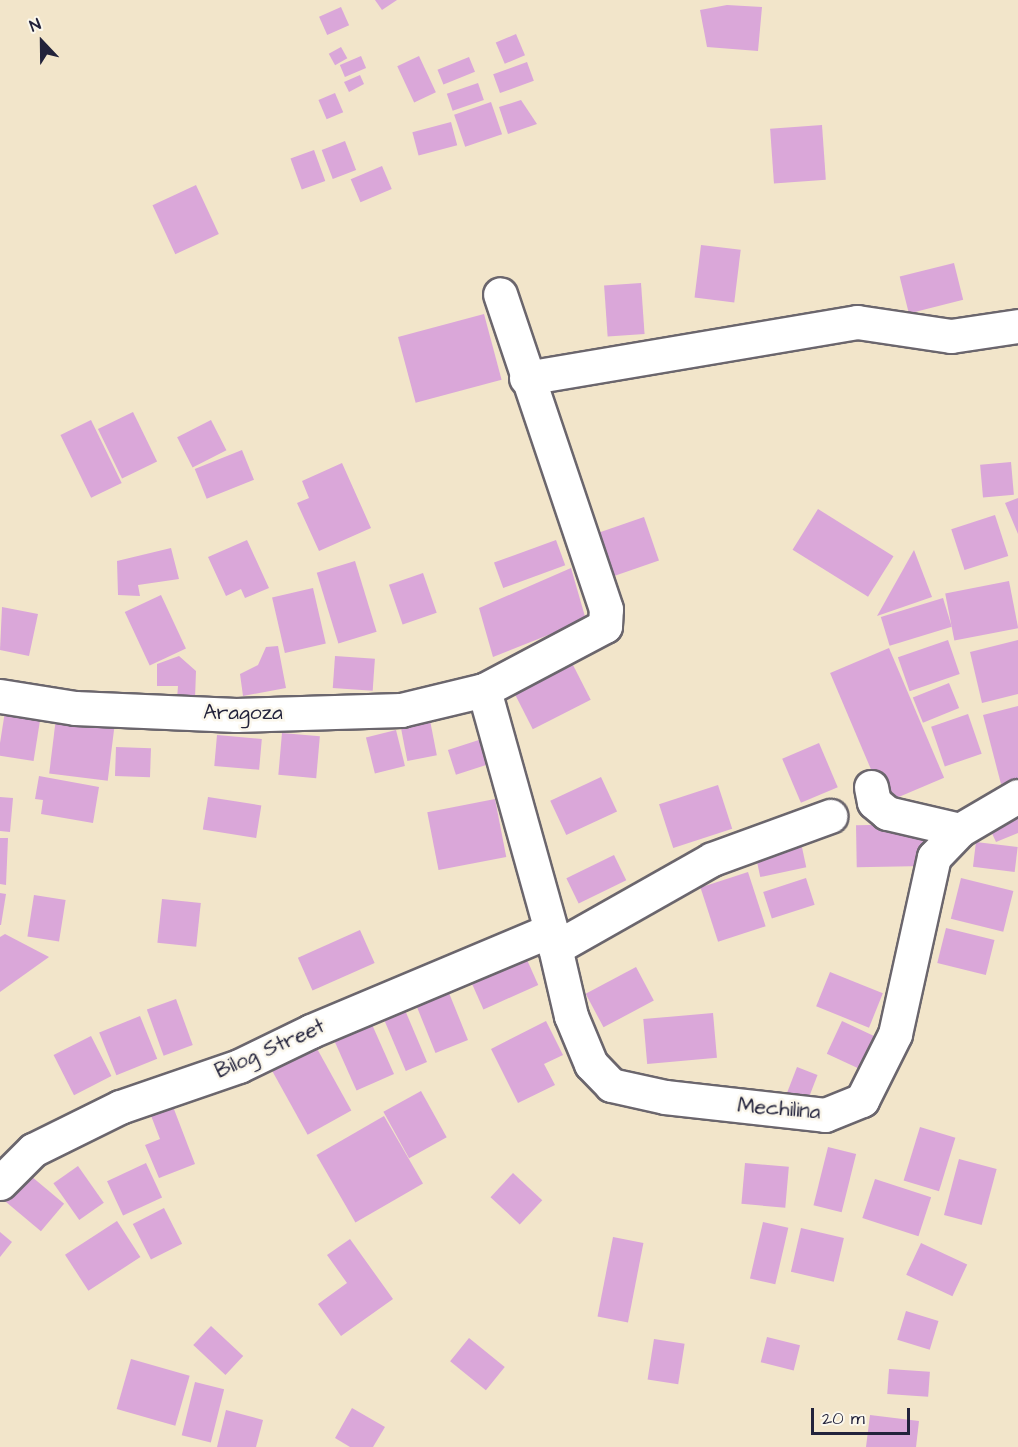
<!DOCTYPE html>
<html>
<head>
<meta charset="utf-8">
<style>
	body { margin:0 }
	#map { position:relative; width:1018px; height:1447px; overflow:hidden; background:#f2e5ca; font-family:"Architects Daughter",sans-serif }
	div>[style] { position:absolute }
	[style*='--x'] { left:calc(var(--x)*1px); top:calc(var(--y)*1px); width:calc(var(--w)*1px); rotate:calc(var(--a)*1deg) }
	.building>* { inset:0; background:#daa7d9; transform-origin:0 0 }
	.roads { filter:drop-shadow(2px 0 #6b666d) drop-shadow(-2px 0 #6b666d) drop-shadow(0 2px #6b666d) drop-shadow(0 -2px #6b666d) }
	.street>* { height:33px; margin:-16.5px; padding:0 16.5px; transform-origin:16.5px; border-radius:16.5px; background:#fff }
	.secondary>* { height:33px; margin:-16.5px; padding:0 16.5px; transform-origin:16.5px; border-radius:16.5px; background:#fff }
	span { translate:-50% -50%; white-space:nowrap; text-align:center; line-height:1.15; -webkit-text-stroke:5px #fbf7ec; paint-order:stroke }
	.street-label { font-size:21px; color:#22223b }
	.north { position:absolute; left:12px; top:12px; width:60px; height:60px; -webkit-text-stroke:4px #fbf7ec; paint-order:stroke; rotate:338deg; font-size:16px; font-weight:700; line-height:24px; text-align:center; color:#22223b }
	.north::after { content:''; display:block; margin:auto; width:21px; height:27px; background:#22223b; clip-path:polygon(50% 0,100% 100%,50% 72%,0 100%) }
	.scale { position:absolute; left:811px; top:1408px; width:99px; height:27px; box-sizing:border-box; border:3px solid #22223b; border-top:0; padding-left:8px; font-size:18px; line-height:21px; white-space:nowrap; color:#22223b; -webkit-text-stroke:4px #fbf7ec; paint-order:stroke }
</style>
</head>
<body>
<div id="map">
	<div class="building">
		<div style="clip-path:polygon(375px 0,397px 0,382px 10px)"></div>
		<div style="clip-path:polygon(727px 5px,762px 7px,758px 51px,707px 47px,700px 10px)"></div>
		<div style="left:341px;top:7px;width:20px;height:24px;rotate:66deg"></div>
		<div style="left:516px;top:34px;width:23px;height:22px;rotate:67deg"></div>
		<div style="left:341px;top:47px;width:13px;height:14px;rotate:61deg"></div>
		<div style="left:361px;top:56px;width:13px;height:23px;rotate:67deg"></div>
		<div style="left:419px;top:56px;width:40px;height:24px;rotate:65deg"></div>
		<div style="left:469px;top:57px;width:16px;height:34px;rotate:68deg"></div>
		<div style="left:527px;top:62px;width:20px;height:36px;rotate:70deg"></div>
		<div style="clip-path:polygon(360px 75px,364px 84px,349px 92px,344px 82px)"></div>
		<div style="left:478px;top:83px;width:18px;height:33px;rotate:71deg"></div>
		<div style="left:335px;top:93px;width:21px;height:18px;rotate:67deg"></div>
		<div style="clip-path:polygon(521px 100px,537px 124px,508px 134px,499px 107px)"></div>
		<div style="left:491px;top:102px;width:34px;height:39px;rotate:71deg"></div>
		<div style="left:451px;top:122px;width:24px;height:40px;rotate:75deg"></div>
		<div style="left:822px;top:125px;width:55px;height:52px;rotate:86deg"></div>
		<div style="left:345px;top:141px;width:31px;height:25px;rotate:69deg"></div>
		<div style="left:314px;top:150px;width:33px;height:25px;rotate:70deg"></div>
		<div style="left:382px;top:166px;width:25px;height:34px;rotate:67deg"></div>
		<div style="left:196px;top:185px;width:54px;height:48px;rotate:65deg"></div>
		<div style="left:701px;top:245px;width:40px;height:53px;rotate:7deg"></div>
		<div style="left:954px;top:263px;width:38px;height:56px;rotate:76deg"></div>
		<div style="left:641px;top:283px;width:51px;height:37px;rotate:86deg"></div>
		<div style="left:484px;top:314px;width:68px;height:89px;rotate:75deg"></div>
		<div style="left:133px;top:412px;width:55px;height:39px;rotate:64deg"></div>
		<div style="left:91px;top:420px;width:70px;height:34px;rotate:64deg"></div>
		<div style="left:211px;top:420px;width:34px;height:38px;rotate:63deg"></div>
		<div style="left:242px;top:450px;width:32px;height:51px;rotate:68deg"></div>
		<div style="left:1011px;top:462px;width:33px;height:31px;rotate:85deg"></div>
		<div style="clip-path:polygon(342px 463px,371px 528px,319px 551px,297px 503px,309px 498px,302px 481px)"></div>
		<div style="clip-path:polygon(1018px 498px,1018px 534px,1005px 503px)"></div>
		<div style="left:818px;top:509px;width:89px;height:48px;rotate:32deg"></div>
		<div style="left:995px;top:515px;width:43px;height:46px;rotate:72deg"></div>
		<div style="left:644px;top:517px;width:46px;height:55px;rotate:71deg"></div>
		<div style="clip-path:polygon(247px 540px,269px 588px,245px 598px,241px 589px,226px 596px,208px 557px)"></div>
		<div style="left:556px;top:540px;width:27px;height:66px;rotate:70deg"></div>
		<div style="clip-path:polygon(171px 548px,179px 579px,138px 585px,140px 596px,118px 595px,117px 561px)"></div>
		<div style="clip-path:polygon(914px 550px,932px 597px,877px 616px)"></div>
		<div style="left:355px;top:561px;width:74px;height:40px;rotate:73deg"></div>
		<div style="clip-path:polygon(571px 568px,586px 620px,493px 657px,479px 608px)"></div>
		<div style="left:423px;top:573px;width:42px;height:36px;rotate:71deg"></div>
		<div style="left:1009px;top:581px;width:48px;height:65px;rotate:79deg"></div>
		<div style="left:313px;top:588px;width:57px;height:42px;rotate:77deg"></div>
		<div style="left:161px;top:595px;width:59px;height:40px;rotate:65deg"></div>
		<div style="left:943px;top:598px;width:30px;height:65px;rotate:73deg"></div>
		<div style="clip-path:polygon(2px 607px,38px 614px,29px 656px,0 650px)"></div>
		<div style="left:948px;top:640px;width:36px;height:53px;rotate:71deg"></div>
		<div style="clip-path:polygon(1018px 640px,1018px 694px,982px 703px,970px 652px)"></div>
		<div style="clip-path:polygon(278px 646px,286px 688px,243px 696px,240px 674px,258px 665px,266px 647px)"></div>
		<div style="left:889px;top:648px;width:141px;height:64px;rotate:67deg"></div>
		<div style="clip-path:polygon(179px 656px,196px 671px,195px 699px,177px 699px,178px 686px,157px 686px,157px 664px)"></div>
		<div style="left:335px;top:656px;width:40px;height:32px;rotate:4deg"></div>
		<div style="left:573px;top:665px;width:39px;height:65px;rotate:63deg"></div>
		<div style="left:949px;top:683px;width:27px;height:39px;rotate:68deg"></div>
		<div style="left:6px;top:705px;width:36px;height:51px;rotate:9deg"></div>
		<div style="clip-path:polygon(1018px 706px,1018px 780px,1001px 784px,983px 715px)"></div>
		<div style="left:968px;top:714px;width:42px;height:39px;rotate:71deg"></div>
		<div style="left:429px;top:715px;width:41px;height:30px;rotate:79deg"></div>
		<div style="left:56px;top:718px;width:59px;height:56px;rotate:7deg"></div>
		<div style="left:396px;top:730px;width:37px;height:31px;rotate:76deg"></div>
		<div style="left:282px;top:733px;width:38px;height:42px;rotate:5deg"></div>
		<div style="left:217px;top:735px;width:45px;height:31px;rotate:5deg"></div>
		<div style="left:485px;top:738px;width:26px;height:39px;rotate:72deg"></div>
		<div style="left:819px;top:743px;width:48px;height:40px;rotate:67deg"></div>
		<div style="left:116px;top:747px;width:35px;height:29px;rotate:2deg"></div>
		<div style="clip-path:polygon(39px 776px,99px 787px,93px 823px,41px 814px,43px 800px,35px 799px)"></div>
		<div style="left:601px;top:777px;width:38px;height:56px;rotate:65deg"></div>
		<div style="left:718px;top:785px;width:46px;height:62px;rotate:72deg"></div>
		<div style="clip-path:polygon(0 797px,13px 798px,10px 832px,0 831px)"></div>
		<div style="left:208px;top:797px;width:54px;height:33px;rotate:9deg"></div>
		<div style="left:495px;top:799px;width:59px;height:69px;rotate:79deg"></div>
		<div style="clip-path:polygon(1018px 815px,1018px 833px,996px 842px,990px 829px)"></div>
		<div style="left:924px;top:824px;width:42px;height:68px;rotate:89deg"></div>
		<div style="clip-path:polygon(0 838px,8px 838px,6px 885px,0 884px)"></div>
		<div style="left:800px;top:838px;width:30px;height:47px;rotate:78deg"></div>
		<div style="left:976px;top:842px;width:42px;height:25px;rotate:7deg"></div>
		<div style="left:614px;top:855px;width:28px;height:53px;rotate:64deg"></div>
		<div style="left:748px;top:872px;width:57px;height:50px;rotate:72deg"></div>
		<div style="left:806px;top:878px;width:28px;height:45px;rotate:72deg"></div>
		<div style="left:961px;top:878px;width:54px;height:42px;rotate:14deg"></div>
		<div style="clip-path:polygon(0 893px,6px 894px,1px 925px,0 925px)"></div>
		<div style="left:34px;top:895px;width:32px;height:42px;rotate:9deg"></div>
		<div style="left:162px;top:899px;width:39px;height:44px;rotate:6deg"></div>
		<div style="left:946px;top:928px;width:50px;height:36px;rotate:14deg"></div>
		<div style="left:360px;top:930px;width:36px;height:68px;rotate:66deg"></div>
		<div style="clip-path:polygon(5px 934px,49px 957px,0 992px,0 937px)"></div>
		<div style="left:524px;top:953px;width:35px;height:60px;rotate:66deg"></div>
		<div style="left:636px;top:967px;width:38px;height:57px;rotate:62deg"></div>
		<div style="left:830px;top:972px;width:57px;height:37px;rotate:22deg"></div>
		<div style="left:447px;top:988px;width:56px;height:35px;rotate:68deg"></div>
		<div style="left:176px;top:999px;width:49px;height:31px;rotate:70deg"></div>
		<div style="left:402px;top:1003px;width:64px;height:23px;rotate:67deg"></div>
		<div style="left:713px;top:1013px;width:45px;height:70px;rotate:85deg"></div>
		<div style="left:140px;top:1016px;width:46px;height:44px;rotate:68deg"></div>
		<div style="left:370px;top:1020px;width:59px;height:41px;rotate:66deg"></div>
		<div style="clip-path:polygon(546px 1021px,563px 1055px,544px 1064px,555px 1085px,518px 1103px,491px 1049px)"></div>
		<div style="left:842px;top:1021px;width:40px;height:36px;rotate:25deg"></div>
		<div style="left:91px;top:1036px;width:45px;height:42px;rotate:63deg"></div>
		<div style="left:315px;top:1045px;width:75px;height:50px;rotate:61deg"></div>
		<div style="left:797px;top:1067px;width:22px;height:32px;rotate:21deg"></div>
		<div style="left:421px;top:1091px;width:53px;height:43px;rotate:61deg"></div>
		<div style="clip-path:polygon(172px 1104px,195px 1164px,159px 1178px,145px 1145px,160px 1139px,150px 1113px)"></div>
		<div style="left:384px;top:1116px;width:78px;height:78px;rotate:60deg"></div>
		<div style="left:920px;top:1127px;width:37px;height:56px;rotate:17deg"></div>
		<div style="left:828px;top:1147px;width:29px;height:60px;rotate:14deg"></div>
		<div style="left:959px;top:1159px;width:39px;height:58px;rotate:15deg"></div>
		<div style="left:146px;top:1163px;width:38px;height:43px;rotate:65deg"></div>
		<div style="left:745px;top:1163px;width:44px;height:41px;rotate:5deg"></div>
		<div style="left:78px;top:1166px;width:45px;height:30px;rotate:55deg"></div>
		<div style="left:25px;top:1171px;width:51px;height:36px;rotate:40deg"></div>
		<div style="left:513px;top:1173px;width:40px;height:33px;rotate:43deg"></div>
		<div style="left:875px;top:1179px;width:59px;height:41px;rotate:18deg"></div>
		<div style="left:164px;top:1208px;width:40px;height:35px;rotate:63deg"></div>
		<div style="left:117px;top:1221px;width:43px;height:62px;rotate:57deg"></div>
		<div style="left:763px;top:1222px;width:26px;height:58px;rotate:13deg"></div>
		<div style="left:801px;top:1228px;width:44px;height:45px;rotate:13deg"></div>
		<div style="clip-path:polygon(0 1232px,12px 1242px,0 1257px)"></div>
		<div style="left:613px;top:1237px;width:31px;height:81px;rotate:11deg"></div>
		<div style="clip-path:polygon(350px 1239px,393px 1299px,341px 1336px,318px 1304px,347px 1283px,327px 1255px)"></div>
		<div style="left:921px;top:1243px;width:51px;height:35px;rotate:25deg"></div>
		<div style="left:906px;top:1311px;width:34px;height:30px;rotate:17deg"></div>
		<div style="left:211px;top:1326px;width:44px;height:26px;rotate:43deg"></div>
		<div style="left:767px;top:1337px;width:34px;height:26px;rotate:14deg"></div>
		<div style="left:469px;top:1338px;width:46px;height:30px;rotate:39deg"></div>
		<div style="left:654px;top:1339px;width:31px;height:41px;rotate:9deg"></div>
		<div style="left:131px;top:1359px;width:61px;height:52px;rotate:16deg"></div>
		<div style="left:889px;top:1369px;width:41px;height:25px;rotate:4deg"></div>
		<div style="left:195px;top:1382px;width:30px;height:55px;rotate:14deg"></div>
		<div style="clip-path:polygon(352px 1408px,385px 1427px,373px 1447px,350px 1447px,335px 1438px)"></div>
		<div style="clip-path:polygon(226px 1410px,263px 1420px,256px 1447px,217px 1447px)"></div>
		<div style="clip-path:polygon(870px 1415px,919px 1421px,916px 1447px,866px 1447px)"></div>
	</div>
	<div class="roads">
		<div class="street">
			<div style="--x:526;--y:378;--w:336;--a:-9.6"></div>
			<div style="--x:857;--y:322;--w:95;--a:8.5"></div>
			<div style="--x:951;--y:336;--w:68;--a:-8.5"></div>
			<div style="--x:484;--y:690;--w:249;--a:74.4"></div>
			<div style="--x:0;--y:696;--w:76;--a:9.1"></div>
			<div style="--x:75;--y:708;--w:161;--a:2.5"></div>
			<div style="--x:236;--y:715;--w:165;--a:-1.7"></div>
			<div style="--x:401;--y:710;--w:85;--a:-13.5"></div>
			<div style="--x:484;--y:690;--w:137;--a:-27.9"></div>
			<div style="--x:605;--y:626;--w:17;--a:-87"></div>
			<div style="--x:606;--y:609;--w:332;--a:-108.6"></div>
			<div style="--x:871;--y:787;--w:15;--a:79"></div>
			<div style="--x:874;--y:802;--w:17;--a:40"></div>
			<div style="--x:887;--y:813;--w:75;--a:13.1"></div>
			<div style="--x:555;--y:948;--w:180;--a:-29.5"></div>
			<div style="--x:712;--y:859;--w:126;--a:-20"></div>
		</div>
		<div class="secondary">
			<div style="--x:0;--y:1183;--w:47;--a:-45"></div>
			<div style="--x:33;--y:1150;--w:97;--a:-26.3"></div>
			<div style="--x:120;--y:1107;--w:126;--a:-19"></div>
			<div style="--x:239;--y:1066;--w:80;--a:-25.9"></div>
			<div style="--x:311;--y:1031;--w:260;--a:-22.8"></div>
			<div style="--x:551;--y:930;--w:88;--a:76.9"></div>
			<div style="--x:571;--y:1016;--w:52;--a:67.4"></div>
			<div style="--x:591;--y:1064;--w:29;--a:46"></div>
			<div style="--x:611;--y:1085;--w:55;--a:12.5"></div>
			<div style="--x:665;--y:1097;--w:161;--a:6.4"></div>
			<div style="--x:825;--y:1115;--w:40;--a:-22"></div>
			<div style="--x:862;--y:1100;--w:74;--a:-63.4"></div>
			<div style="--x:895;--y:1034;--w:181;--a:-77.6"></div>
			<div style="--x:934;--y:857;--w:37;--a:-46"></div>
			<div style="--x:960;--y:830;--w:67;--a:-30.4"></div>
		</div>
	</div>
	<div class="street-label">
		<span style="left:243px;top:713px">Aragoza</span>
		<span style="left:270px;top:1049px;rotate:-24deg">Bilog Street</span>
		<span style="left:779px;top:1109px;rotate:5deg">Mechilina</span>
	</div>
	<div class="north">N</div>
	<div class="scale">20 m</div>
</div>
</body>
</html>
